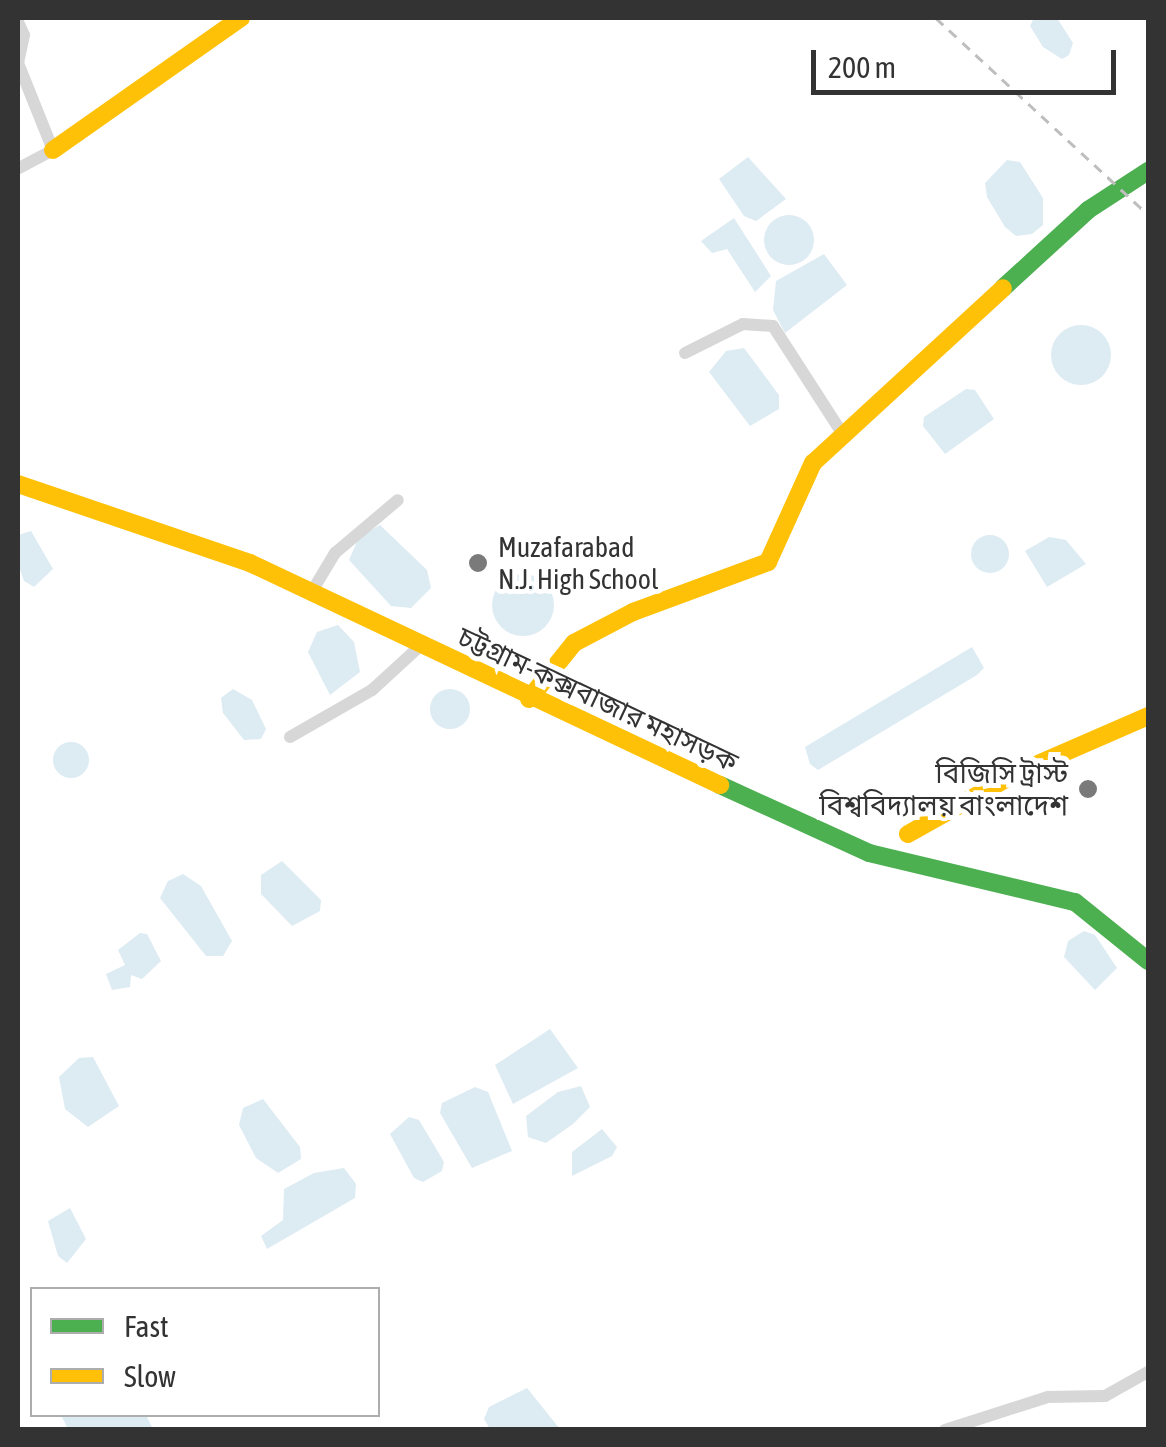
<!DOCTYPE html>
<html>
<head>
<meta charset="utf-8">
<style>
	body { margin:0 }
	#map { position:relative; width:1166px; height:1447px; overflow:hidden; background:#fff; font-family:"Asap Condensed","Noto Sans Bengali",sans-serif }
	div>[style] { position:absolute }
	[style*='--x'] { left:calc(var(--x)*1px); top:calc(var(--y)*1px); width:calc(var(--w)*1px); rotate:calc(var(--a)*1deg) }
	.water>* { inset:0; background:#ddebf3 }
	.round { border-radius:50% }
	.street>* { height:12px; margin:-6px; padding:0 6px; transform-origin:6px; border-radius:6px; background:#d7d7d7 }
	.fast>* { height:18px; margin:-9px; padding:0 9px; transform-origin:9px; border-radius:9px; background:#4caf50 }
	.slow>* { height:18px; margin:-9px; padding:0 9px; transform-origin:9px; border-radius:9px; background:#ffc107 }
	.rail>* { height:2.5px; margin-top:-1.25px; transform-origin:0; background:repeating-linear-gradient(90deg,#bebebe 0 10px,transparent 0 18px) }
	.dots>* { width:28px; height:28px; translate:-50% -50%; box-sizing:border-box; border:5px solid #fff; border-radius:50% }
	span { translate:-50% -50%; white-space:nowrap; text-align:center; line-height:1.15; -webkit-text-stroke:10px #fff; paint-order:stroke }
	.poi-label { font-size:28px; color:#333 }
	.left { translate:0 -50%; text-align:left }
	.right { translate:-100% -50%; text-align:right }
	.street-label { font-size:28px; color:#333 }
	.frame { position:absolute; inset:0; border:20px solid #333; pointer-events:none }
	.legend { position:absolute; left:30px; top:1287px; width:350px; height:130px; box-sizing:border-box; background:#fff; border:2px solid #adadad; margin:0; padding:12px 18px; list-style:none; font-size:30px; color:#333 }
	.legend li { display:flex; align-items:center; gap:20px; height:50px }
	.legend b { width:50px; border:2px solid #adadad }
	.scale { position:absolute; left:811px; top:50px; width:305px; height:45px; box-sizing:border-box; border:5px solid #333; border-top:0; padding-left:12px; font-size:30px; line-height:35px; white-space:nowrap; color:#333; -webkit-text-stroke:8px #fff; paint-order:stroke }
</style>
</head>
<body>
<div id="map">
	<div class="water">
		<div style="clip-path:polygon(1034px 18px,1057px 18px,1073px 43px,1069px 55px,1062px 59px,1043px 47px,1030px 26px)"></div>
		<div style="clip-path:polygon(748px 157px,786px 199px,756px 221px,744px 216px,719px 179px)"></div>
		<div style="clip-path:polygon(1007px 160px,1020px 162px,1043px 198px,1043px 225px,1032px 234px,1016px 236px,1005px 227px,987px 197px,985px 183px)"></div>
		<div class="round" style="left:764px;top:215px;width:50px;height:50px"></div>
		<div style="clip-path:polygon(734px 218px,771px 276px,755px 292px,727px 249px,712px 253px,701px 241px)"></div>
		<div style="clip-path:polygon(824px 254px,847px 285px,785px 333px,773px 310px,776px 281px)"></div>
		<div class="round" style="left:1051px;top:325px;width:60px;height:60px"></div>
		<div style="clip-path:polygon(744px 348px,779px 395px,779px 409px,750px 426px,709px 372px,726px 351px)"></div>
		<div style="clip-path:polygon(966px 389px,975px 390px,994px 419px,945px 454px,923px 426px,924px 417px)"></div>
		<div style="clip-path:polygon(380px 525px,427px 570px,431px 588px,411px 608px,391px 606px,349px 560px,359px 537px)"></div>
		<div style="clip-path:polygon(31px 531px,53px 569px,34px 587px,24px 581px,18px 564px,18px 535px)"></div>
		<div class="round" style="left:971px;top:535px;width:38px;height:38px"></div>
		<div style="clip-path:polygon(1049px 537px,1066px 540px,1086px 564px,1047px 587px,1025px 551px)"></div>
		<div class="round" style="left:492px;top:574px;width:62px;height:62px"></div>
		<div style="clip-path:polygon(338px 625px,354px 642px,360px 672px,330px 695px,308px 652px,317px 632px)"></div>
		<div style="clip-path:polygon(972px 647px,984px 668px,977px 675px,818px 770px,810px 764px,805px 747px)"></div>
		<div class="round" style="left:430px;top:689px;width:40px;height:40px"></div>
		<div style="clip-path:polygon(233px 689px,252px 700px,266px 729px,261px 739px,244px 740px,223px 713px,221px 698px)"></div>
		<div class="round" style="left:53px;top:742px;width:36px;height:36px"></div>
		<div style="clip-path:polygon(282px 861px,321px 900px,320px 911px,292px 926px,261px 894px,261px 875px)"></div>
		<div style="clip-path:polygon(183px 874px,201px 886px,232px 941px,223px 956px,206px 956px,160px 898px,168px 881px)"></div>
		<div style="clip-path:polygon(1084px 931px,1095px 935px,1117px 968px,1095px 990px,1064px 957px,1068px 941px)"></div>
		<div style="clip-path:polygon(140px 933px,147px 934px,161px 961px,142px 979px,131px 975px,130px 987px,112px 990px,106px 974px,125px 965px,118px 950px)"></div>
		<div style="clip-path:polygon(550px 1029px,578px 1068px,513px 1104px,495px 1065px)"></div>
		<div style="clip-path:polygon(93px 1057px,119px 1106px,88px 1127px,65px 1109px,59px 1077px,79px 1058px)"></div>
		<div style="clip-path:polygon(581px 1086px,590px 1107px,573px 1124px,546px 1143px,528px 1137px,526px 1116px,558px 1092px)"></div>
		<div style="clip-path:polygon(475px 1087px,488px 1092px,512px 1151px,472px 1168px,440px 1113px,442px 1103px)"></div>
		<div style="clip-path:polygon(263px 1099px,300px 1147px,301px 1159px,278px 1173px,256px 1158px,239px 1125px,243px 1108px)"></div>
		<div style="clip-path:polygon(409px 1117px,419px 1120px,444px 1162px,442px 1171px,423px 1182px,414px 1178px,390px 1134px)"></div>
		<div style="clip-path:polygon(602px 1129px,617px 1147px,612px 1156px,572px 1176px,572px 1152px)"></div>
		<div style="clip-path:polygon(344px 1168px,356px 1184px,355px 1198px,267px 1249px,261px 1236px,283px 1220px,284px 1189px,314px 1173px)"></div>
		<div style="clip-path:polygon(70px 1208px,86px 1239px,67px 1263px,58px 1256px,48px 1221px)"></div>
		<div style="clip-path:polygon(527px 1388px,560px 1429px,490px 1429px,484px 1419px,489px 1407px)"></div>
		<div style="clip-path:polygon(61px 1415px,146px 1415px,153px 1429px,68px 1429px)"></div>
	</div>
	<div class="street">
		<div style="--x:18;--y:22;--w:14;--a:65"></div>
		<div style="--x:24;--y:35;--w:29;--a:102"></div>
		<div style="--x:18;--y:63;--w:94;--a:68.1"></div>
		<div style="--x:53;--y:150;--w:40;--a:152"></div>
		<div style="--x:685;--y:353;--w:65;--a:-26.6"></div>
		<div style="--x:743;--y:324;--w:30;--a:4"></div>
		<div style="--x:773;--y:326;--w:127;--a:57.2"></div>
		<div style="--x:311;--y:593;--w:47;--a:-59"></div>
		<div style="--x:335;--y:553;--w:82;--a:-40.1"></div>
		<div style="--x:290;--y:737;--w:95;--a:-29.8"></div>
		<div style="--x:372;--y:690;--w:65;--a:-42.5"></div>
		<div style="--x:945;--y:1430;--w:108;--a:-17.8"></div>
		<div style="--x:1048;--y:1397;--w:57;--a:-1"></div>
		<div style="--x:1105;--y:1396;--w:49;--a:-29.2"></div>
	</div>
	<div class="fast">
		<div style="--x:1003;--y:288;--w:115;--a:-42.5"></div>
		<div style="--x:1088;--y:210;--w:72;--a:-33"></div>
		<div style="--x:720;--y:785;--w:164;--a:24.5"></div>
		<div style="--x:869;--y:853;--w:212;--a:13.4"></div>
		<div style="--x:1075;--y:902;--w:94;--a:38.9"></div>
	</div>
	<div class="slow">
		<div style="--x:53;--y:150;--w:230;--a:-35.1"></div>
		<div style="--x:18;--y:484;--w:245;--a:18.8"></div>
		<div style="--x:250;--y:563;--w:520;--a:25.28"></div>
		<div style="--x:529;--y:699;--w:72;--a:-51.2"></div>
		<div style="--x:574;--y:643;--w:67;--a:-27.7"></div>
		<div style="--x:633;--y:612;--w:144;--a:-20.3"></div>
		<div style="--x:768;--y:562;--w:109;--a:-65.6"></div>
		<div style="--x:813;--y:463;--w:258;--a:-42.6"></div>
		<div style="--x:908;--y:834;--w:120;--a:-29.3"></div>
		<div style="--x:1013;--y:775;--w:147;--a:-23.6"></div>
	</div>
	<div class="rail">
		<div style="--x:936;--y:18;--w:289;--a:42.8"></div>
	</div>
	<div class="dots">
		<div style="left:478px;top:563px;background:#7a7a7a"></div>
		<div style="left:1088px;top:789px;background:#7a7a7a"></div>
	</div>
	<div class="poi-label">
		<span class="left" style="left:498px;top:563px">Muzafarabad<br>N.J. High School</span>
		<span class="right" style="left:1068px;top:789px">বিজিসি ট্রাস্ট<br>বিশ্ববিদ্যালয় বাংলাদেশ</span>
	</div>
	<div class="street-label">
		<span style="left:598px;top:699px;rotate:25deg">চট্টগ্রাম-কক্সবাজার মহাসড়ক</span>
	</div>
	<div class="frame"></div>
	<ul class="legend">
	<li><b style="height:12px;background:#4caf50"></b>Fast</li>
	<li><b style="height:12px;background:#ffc107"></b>Slow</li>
	</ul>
	<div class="scale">200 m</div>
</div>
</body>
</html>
